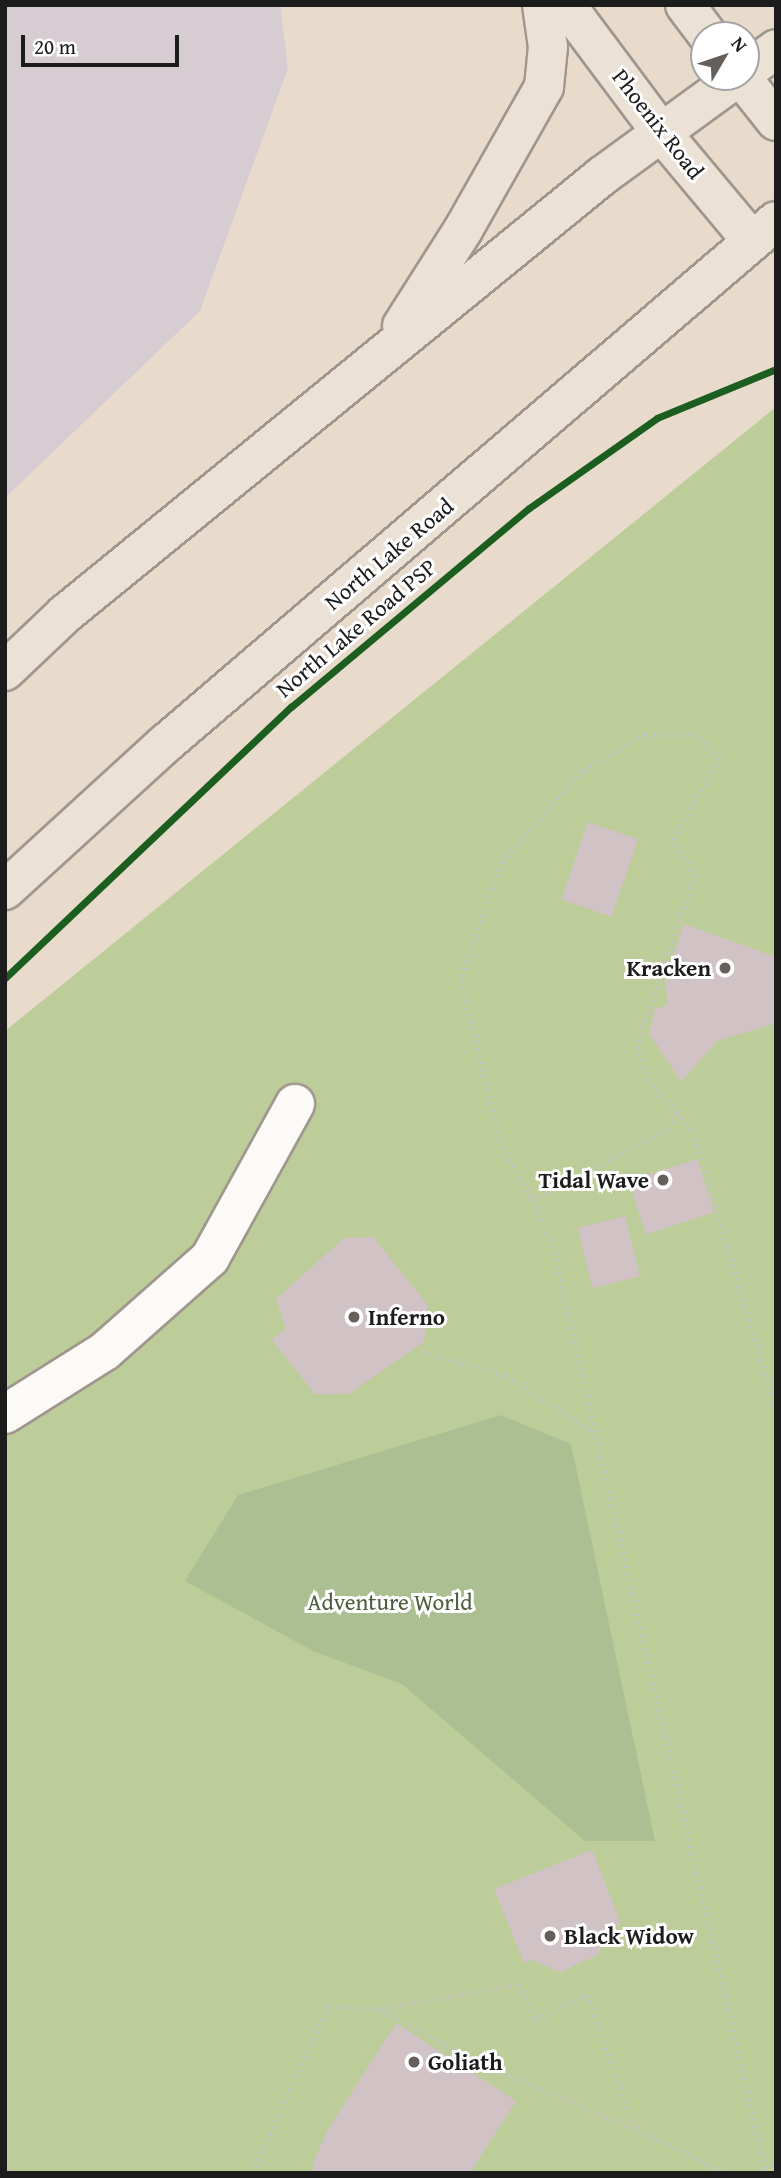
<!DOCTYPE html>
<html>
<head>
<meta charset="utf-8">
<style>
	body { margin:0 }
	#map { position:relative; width:781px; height:2178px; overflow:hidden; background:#e9dbcc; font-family:"Gentium Book Plus",serif }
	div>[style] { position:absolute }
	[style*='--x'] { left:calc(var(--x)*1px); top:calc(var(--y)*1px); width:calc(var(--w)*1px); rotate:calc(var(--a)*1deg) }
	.industrial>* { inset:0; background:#d7ccd2 }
	.green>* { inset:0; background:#bdcd99 }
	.forest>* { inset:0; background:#acbf92 }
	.building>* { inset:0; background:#d0c2c5; transform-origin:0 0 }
	.path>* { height:4.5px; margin-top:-2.25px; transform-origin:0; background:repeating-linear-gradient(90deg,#c6c3c0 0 2px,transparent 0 7px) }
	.roads { filter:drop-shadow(2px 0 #9f978e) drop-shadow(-2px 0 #9f978e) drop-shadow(0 2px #9f978e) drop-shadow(0 -2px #9f978e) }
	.minor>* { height:38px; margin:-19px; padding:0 19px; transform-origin:19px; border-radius:19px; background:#fcfaf7 }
	.major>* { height:38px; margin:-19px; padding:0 19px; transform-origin:19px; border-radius:19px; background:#ebe1d5 }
	.cycleway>* { height:7px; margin:-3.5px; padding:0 3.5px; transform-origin:3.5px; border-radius:3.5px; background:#1b5e20 }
	.dots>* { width:19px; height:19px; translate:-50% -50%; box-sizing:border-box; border:4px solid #fff; border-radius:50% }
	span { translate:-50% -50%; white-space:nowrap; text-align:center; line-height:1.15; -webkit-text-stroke:6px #fff; paint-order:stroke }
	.street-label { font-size:23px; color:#1c1c1c }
	.poi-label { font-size:23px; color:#1c1c1c; font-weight:700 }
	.right { translate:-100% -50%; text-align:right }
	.left { translate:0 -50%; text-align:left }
	.park-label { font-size:23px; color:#4e5e3d }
	.frame { position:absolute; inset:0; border:7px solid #1c1c1c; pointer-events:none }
	.north { position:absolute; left:690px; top:21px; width:70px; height:70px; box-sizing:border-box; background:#fff; border:2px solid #a4a4a4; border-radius:50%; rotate:51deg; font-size:19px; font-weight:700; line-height:28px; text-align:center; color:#1c1c1c }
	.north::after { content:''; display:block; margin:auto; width:24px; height:32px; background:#645f5a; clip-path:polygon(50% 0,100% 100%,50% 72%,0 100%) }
	.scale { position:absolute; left:21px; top:35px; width:158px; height:32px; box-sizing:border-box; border:4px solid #1c1c1c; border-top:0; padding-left:9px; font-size:21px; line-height:24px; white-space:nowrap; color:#1c1c1c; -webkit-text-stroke:5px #fff; paint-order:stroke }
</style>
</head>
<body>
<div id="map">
	<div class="industrial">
		<div style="clip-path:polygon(5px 5px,280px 5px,288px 68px,200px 311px,5px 498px)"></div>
	</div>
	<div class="green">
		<div style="clip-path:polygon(776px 407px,776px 2173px,5px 2173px,5px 1031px)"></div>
	</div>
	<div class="forest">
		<div style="clip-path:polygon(501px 1415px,571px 1444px,655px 1841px,585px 1841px,402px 1684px,315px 1652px,185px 1581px,238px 1495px)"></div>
	</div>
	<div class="building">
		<div style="left:588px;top:822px;width:53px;height:82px;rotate:19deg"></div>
		<div style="clip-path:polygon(684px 924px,776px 957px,776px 1023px,717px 1041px,681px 1082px,649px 1033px,655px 1009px,668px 1005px,665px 978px)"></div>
		<div style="left:697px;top:1159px;width:56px;height:72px;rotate:72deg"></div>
		<div style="left:625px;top:1216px;width:62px;height:49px;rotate:76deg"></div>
		<div style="clip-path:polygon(373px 1237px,428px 1305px,424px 1342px,349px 1394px,315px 1394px,271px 1339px,286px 1329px,276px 1299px,344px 1238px)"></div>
		<div style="clip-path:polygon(592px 1850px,621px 1924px,609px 1928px,598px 1955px,560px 1972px,532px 1960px,524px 1963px,494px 1889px)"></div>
		<div style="clip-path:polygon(396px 2023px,516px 2101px,470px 2173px,313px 2173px,313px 2163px,327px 2131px)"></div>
	</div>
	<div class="path">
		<div style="--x:677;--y:1112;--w:25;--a:50"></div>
		<div style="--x:693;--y:1131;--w:290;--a:73.4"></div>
		<div style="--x:533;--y:1200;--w:153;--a:-27.6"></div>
		<div style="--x:669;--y:1129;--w:19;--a:-65"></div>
		<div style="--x:677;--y:1112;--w:35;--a:-134"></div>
		<div style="--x:653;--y:1087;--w:43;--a:-113.6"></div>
		<div style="--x:636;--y:1048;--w:182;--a:-71.1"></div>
		<div style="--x:695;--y:876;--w:44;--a:-121.9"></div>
		<div style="--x:672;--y:839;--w:93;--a:-59"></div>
		<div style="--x:720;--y:759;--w:33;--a:-134"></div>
		<div style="--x:697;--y:735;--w:51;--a:180"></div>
		<div style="--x:646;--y:735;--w:73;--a:150.6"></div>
		<div style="--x:582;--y:771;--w:121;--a:131.3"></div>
		<div style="--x:502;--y:862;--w:125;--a:109.2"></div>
		<div style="--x:461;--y:980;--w:165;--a:76.3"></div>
		<div style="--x:500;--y:1140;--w:68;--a:61.2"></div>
		<div style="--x:533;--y:1200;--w:56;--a:68"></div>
		<div style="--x:554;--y:1252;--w:945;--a:77.04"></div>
		<div style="--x:422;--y:1351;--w:88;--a:16.6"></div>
		<div style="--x:506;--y:1376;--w:103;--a:32.8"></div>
		<div style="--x:379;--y:2009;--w:142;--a:-10.1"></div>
		<div style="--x:519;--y:1984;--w:40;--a:65"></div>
		<div style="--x:536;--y:2020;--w:57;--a:-26.1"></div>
		<div style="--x:587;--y:1995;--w:142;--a:70.3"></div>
		<div style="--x:765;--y:2168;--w:11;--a:-15"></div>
		<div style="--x:252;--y:2173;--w:183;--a:-65.5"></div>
		<div style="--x:328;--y:2006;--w:50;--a:3.4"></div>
		<div style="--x:378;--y:2009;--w:112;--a:27.7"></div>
		<div style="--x:477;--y:2061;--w:202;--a:23.4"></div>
		<div style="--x:662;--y:2141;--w:70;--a:27.3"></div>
	</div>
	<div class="roads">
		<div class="minor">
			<div style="--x:5;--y:1414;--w:118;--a:-32.2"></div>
			<div style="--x:105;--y:1351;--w:140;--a:-41.5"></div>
			<div style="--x:210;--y:1258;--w:176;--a:-61.1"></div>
		</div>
		<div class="major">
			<div style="--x:566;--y:5;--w:159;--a:53.2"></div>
			<div style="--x:661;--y:132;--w:142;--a:50.1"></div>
			<div style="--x:685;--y:5;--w:38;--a:53"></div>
			<div style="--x:746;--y:71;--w:37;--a:-36"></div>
			<div style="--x:741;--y:77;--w:56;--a:51.5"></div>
			<div style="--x:402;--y:326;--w:114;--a:-57.6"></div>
			<div style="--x:463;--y:230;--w:164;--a:-60.5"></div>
			<div style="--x:544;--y:87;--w:40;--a:-84.3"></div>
			<div style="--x:548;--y:47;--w:42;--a:-98.1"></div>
			<div style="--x:5;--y:671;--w:83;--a:-43.5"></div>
			<div style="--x:65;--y:614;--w:693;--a:-39.2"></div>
			<div style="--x:602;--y:176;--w:168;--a:-36.1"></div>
			<div style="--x:5;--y:890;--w:217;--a:-42.4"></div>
			<div style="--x:165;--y:744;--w:804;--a:-40.56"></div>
		</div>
	</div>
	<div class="cycleway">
		<div style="--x:5;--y:978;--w:394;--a:-43.5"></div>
		<div style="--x:291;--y:707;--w:310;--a:-39.9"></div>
		<div style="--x:529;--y:508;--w:156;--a:-35.1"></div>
		<div style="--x:657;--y:418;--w:129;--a:-22.4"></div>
	</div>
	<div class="dots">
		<div style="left:725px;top:968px;background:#645f5a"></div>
		<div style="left:663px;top:1180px;background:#645f5a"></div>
		<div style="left:354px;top:1317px;background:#645f5a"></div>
		<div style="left:550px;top:1936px;background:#645f5a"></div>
		<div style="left:414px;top:2062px;background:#645f5a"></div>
	</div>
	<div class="street-label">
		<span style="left:658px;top:124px;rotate:52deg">Phoenix Road</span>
		<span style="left:389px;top:554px;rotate:-40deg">North Lake Road</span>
		<span style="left:356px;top:628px;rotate:-40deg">North Lake Road PSP</span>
	</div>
	<div class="poi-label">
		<span class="right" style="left:711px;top:968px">Kracken</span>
		<span class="right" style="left:649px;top:1180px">Tidal Wave</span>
		<span class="left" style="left:368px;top:1317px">Inferno</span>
		<span class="left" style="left:564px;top:1936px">Black Widow</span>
		<span class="left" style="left:428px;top:2062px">Goliath</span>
	</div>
	<div class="park-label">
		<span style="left:390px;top:1602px">Adventure World</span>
	</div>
	<div class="frame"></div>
	<div class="north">N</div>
	<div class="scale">20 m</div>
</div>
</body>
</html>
